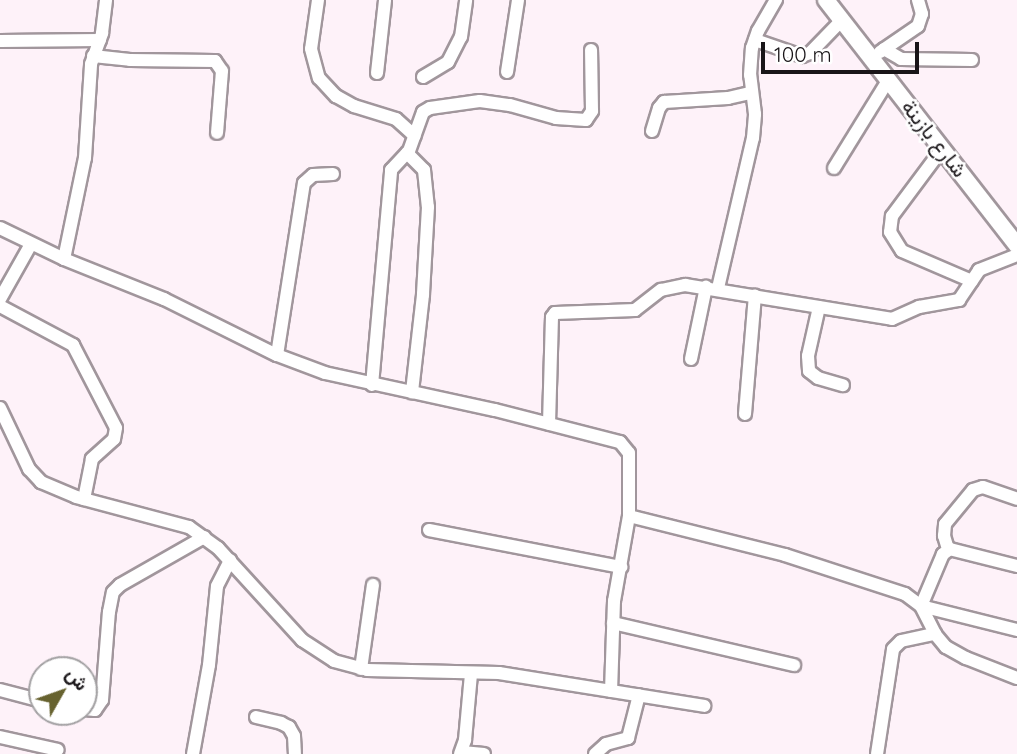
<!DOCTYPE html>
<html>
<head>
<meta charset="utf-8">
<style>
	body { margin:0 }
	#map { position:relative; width:1017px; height:754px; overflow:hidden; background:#fef2f9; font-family:Quicksand,Vazirmatn,sans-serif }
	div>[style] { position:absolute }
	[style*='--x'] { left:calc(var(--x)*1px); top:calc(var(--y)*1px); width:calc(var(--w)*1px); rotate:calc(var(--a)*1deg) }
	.roads { filter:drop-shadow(2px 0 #a1969c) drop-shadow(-2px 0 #a1969c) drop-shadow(0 2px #a1969c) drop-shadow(0 -2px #a1969c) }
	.minor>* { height:12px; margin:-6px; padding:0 6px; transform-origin:6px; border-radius:6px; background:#fff }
	.tertiary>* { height:16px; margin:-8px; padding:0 8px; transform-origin:8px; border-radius:8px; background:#fff }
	span { translate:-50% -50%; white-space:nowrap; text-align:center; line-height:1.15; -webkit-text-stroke:5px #fff; paint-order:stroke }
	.street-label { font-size:21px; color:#191518 }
	.north { position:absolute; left:28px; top:656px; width:70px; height:70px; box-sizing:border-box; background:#fff; border:2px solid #a3a1a3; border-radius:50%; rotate:50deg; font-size:19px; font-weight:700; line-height:28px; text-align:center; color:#191518 }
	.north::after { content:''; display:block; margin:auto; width:24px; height:32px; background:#67622f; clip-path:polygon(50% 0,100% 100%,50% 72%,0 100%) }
	.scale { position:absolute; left:761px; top:42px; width:158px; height:32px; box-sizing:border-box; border:4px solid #191518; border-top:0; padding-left:9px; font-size:21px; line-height:24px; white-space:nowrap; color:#191518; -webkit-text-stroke:5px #fff; paint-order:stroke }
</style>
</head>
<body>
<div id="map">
	<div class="roads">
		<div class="minor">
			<div style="--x:318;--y:0;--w:49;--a:98.1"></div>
			<div style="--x:311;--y:49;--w:30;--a:75"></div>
			<div style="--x:319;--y:78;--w:25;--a:47"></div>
			<div style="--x:336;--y:96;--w:21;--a:29"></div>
			<div style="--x:354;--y:106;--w:44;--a:17.2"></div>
			<div style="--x:396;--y:119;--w:25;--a:42"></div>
			<div style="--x:755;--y:40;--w:50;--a:18.8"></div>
			<div style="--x:802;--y:56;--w:9;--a:-21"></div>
			<div style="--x:810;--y:53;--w:45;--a:-45.9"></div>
			<div style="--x:0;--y:41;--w:100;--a:-0.6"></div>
			<div style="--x:884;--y:49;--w:20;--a:30"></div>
			<div style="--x:901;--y:59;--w:71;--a:0.8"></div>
			<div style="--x:880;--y:52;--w:46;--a:-34.4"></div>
			<div style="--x:918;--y:26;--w:13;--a:-72"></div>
			<div style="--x:922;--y:14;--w:15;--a:-106"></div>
			<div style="--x:93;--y:56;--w:37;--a:6"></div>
			<div style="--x:130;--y:60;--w:85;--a:0.7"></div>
			<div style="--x:215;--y:61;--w:12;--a:55"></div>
			<div style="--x:222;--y:71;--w:62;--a:94.6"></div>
			<div style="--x:507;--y:72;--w:73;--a:-81.3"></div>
			<div style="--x:377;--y:73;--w:73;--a:-83.7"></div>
			<div style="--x:423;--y:77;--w:29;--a:-31"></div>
			<div style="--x:448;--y:62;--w:28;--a:-63"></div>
			<div style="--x:461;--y:37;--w:37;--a:-82"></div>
			<div style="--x:652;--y:131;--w:24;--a:-73"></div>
			<div style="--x:659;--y:108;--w:8;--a:-50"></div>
			<div style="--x:664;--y:102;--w:64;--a:-3.6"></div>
			<div style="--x:728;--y:98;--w:23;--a:-13"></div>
			<div style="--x:942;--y:149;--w:84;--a:126.7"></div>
			<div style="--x:892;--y:216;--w:16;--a:97"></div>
			<div style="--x:890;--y:232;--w:22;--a:58"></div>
			<div style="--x:902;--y:251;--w:76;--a:23.2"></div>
			<div style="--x:407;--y:153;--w:24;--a:45"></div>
			<div style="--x:424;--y:170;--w:37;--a:84"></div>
			<div style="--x:428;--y:207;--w:88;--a:93.3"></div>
			<div style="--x:423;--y:295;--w:98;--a:96.5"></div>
			<div style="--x:834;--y:168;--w:105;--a:-58.3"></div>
			<div style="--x:0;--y:228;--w:71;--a:25.8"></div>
			<div style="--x:64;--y:259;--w:108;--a:21.8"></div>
			<div style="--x:164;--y:299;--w:126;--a:26.4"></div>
			<div style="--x:277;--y:355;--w:51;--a:20.6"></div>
			<div style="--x:325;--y:373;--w:174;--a:12.3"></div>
			<div style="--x:495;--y:410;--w:129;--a:14.4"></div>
			<div style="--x:620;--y:442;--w:14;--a:51"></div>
			<div style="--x:629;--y:453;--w:63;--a:90"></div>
			<div style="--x:629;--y:516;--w:86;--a:100"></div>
			<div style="--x:614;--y:601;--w:90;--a:91.9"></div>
			<div style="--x:64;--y:259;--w:103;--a:-78.3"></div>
			<div style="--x:85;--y:158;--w:94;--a:-86.3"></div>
			<div style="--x:91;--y:64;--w:33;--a:-70"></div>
			<div style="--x:102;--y:33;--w:33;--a:-83"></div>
			<div style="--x:718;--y:288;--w:154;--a:-76.9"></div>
			<div style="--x:753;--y:138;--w:24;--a:-85"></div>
			<div style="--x:755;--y:114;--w:39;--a:-97"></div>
			<div style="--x:750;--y:75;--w:27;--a:-86"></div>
			<div style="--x:752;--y:48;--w:18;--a:-71"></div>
			<div style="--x:758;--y:31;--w:36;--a:-60"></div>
			<div style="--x:0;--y:299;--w:63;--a:-60.6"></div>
			<div style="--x:0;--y:306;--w:83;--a:28.1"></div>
			<div style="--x:73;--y:345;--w:93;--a:62.6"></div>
			<div style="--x:116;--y:428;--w:11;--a:100"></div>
			<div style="--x:114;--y:439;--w:30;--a:138"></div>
			<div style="--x:92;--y:459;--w:41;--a:101.3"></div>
			<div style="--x:819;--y:307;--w:50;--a:102.7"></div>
			<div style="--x:808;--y:356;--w:15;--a:86"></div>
			<div style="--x:809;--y:371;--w:11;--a:38"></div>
			<div style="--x:818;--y:378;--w:26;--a:16"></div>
			<div style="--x:277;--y:355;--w:174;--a:-81.1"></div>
			<div style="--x:304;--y:183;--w:12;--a:-42"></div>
			<div style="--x:313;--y:175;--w:20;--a:-3"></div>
			<div style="--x:691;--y:359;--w:74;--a:-78.2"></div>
			<div style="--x:372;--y:385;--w:216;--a:-84.9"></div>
			<div style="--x:391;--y:170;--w:26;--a:-47"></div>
			<div style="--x:409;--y:151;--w:41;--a:-70.3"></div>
			<div style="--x:423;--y:112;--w:8;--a:-30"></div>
			<div style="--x:430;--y:108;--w:50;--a:-8"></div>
			<div style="--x:480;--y:101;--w:30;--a:8"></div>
			<div style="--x:510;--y:105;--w:48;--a:15.8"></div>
			<div style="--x:556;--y:118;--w:30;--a:4"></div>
			<div style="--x:586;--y:120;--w:11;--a:-56"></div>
			<div style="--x:592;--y:111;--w:61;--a:-90.9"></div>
			<div style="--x:0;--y:408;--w:68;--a:64.6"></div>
			<div style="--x:29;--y:469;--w:18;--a:47"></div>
			<div style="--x:41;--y:482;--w:38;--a:23"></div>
			<div style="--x:76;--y:497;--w:117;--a:14.9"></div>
			<div style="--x:189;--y:527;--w:36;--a:36"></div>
			<div style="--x:218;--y:548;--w:125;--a:47.6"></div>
			<div style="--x:302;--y:640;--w:38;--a:33"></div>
			<div style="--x:334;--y:661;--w:34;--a:15"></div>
			<div style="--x:367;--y:670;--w:132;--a:1.3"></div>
			<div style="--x:499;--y:673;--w:208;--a:9.1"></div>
			<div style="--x:745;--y:414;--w:119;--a:-85.2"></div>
			<div style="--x:549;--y:424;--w:107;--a:-88.4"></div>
			<div style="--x:552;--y:317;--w:5;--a:-53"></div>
			<div style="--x:555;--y:313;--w:80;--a:-2.1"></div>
			<div style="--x:635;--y:310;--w:33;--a:-38"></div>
			<div style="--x:661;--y:290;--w:25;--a:-12"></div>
			<div style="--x:685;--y:285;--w:210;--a:9.3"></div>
			<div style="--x:892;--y:319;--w:30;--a:-24"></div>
			<div style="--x:919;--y:307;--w:41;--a:-9.9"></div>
			<div style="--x:959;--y:300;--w:36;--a:-56"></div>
			<div style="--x:979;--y:270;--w:41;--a:-21.5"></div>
			<div style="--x:629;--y:516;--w:161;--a:14"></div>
			<div style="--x:785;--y:555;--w:126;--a:18"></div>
			<div style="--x:905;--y:594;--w:20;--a:37"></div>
			<div style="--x:921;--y:606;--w:31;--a:63"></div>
			<div style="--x:935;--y:634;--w:17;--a:50"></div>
			<div style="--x:946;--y:647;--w:23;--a:29"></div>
			<div style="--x:966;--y:658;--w:55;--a:21.4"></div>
			<div style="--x:429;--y:530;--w:196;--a:10.9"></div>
			<div style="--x:948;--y:549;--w:14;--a:-107"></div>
			<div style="--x:944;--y:536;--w:12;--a:-85"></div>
			<div style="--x:945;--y:524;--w:44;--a:-50.5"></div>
			<div style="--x:973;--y:490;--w:10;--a:-17"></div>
			<div style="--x:983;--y:487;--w:36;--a:19"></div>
			<div style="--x:1017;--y:566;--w:69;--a:-165.8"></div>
			<div style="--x:950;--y:549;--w:9;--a:144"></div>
			<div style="--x:943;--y:554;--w:56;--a:112.9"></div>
			<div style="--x:921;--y:606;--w:99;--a:14"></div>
			<div style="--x:613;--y:623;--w:186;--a:13.1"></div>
			<div style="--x:361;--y:669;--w:85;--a:-81.9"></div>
			<div style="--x:0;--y:690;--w:43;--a:14.7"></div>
			<div style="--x:84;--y:709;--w:11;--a:5"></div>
			<div style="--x:95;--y:710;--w:12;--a:-55"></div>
			<div style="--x:102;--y:700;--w:88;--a:-85.5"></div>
			<div style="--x:109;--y:612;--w:20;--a:-79"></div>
			<div style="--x:113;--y:592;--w:10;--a:-45"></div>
			<div style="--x:120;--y:585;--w:97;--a:-29.7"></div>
			<div style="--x:256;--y:717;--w:26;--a:13"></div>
			<div style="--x:281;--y:723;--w:9;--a:27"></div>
			<div style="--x:289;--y:727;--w:10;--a:61"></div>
			<div style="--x:294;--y:736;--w:18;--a:87"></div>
			<div style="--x:0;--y:737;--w:59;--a:12.6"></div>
			<div style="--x:462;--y:752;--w:22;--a:5"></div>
			<div style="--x:193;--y:754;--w:90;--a:-79.8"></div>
			<div style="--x:209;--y:665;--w:79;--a:-84.2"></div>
			<div style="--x:217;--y:586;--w:29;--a:-63"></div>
			<div style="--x:460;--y:754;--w:15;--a:-70"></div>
			<div style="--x:465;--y:740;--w:66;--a:-84.8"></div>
			<div style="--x:595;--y:754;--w:15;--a:-42"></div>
			<div style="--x:606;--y:744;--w:23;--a:-15"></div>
			<div style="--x:628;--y:738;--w:44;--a:-75.7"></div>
			<div style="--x:877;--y:754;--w:106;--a:-81.3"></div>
			<div style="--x:893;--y:649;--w:11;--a:-45"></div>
			<div style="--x:901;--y:641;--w:35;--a:-12"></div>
		</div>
		<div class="tertiary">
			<div style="--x:826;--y:0;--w:311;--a:52.1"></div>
		</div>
	</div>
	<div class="street-label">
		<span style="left:935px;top:138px;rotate:52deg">شارع بازينة</span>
	</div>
	<div class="north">ش</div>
	<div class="scale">100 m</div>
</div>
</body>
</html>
